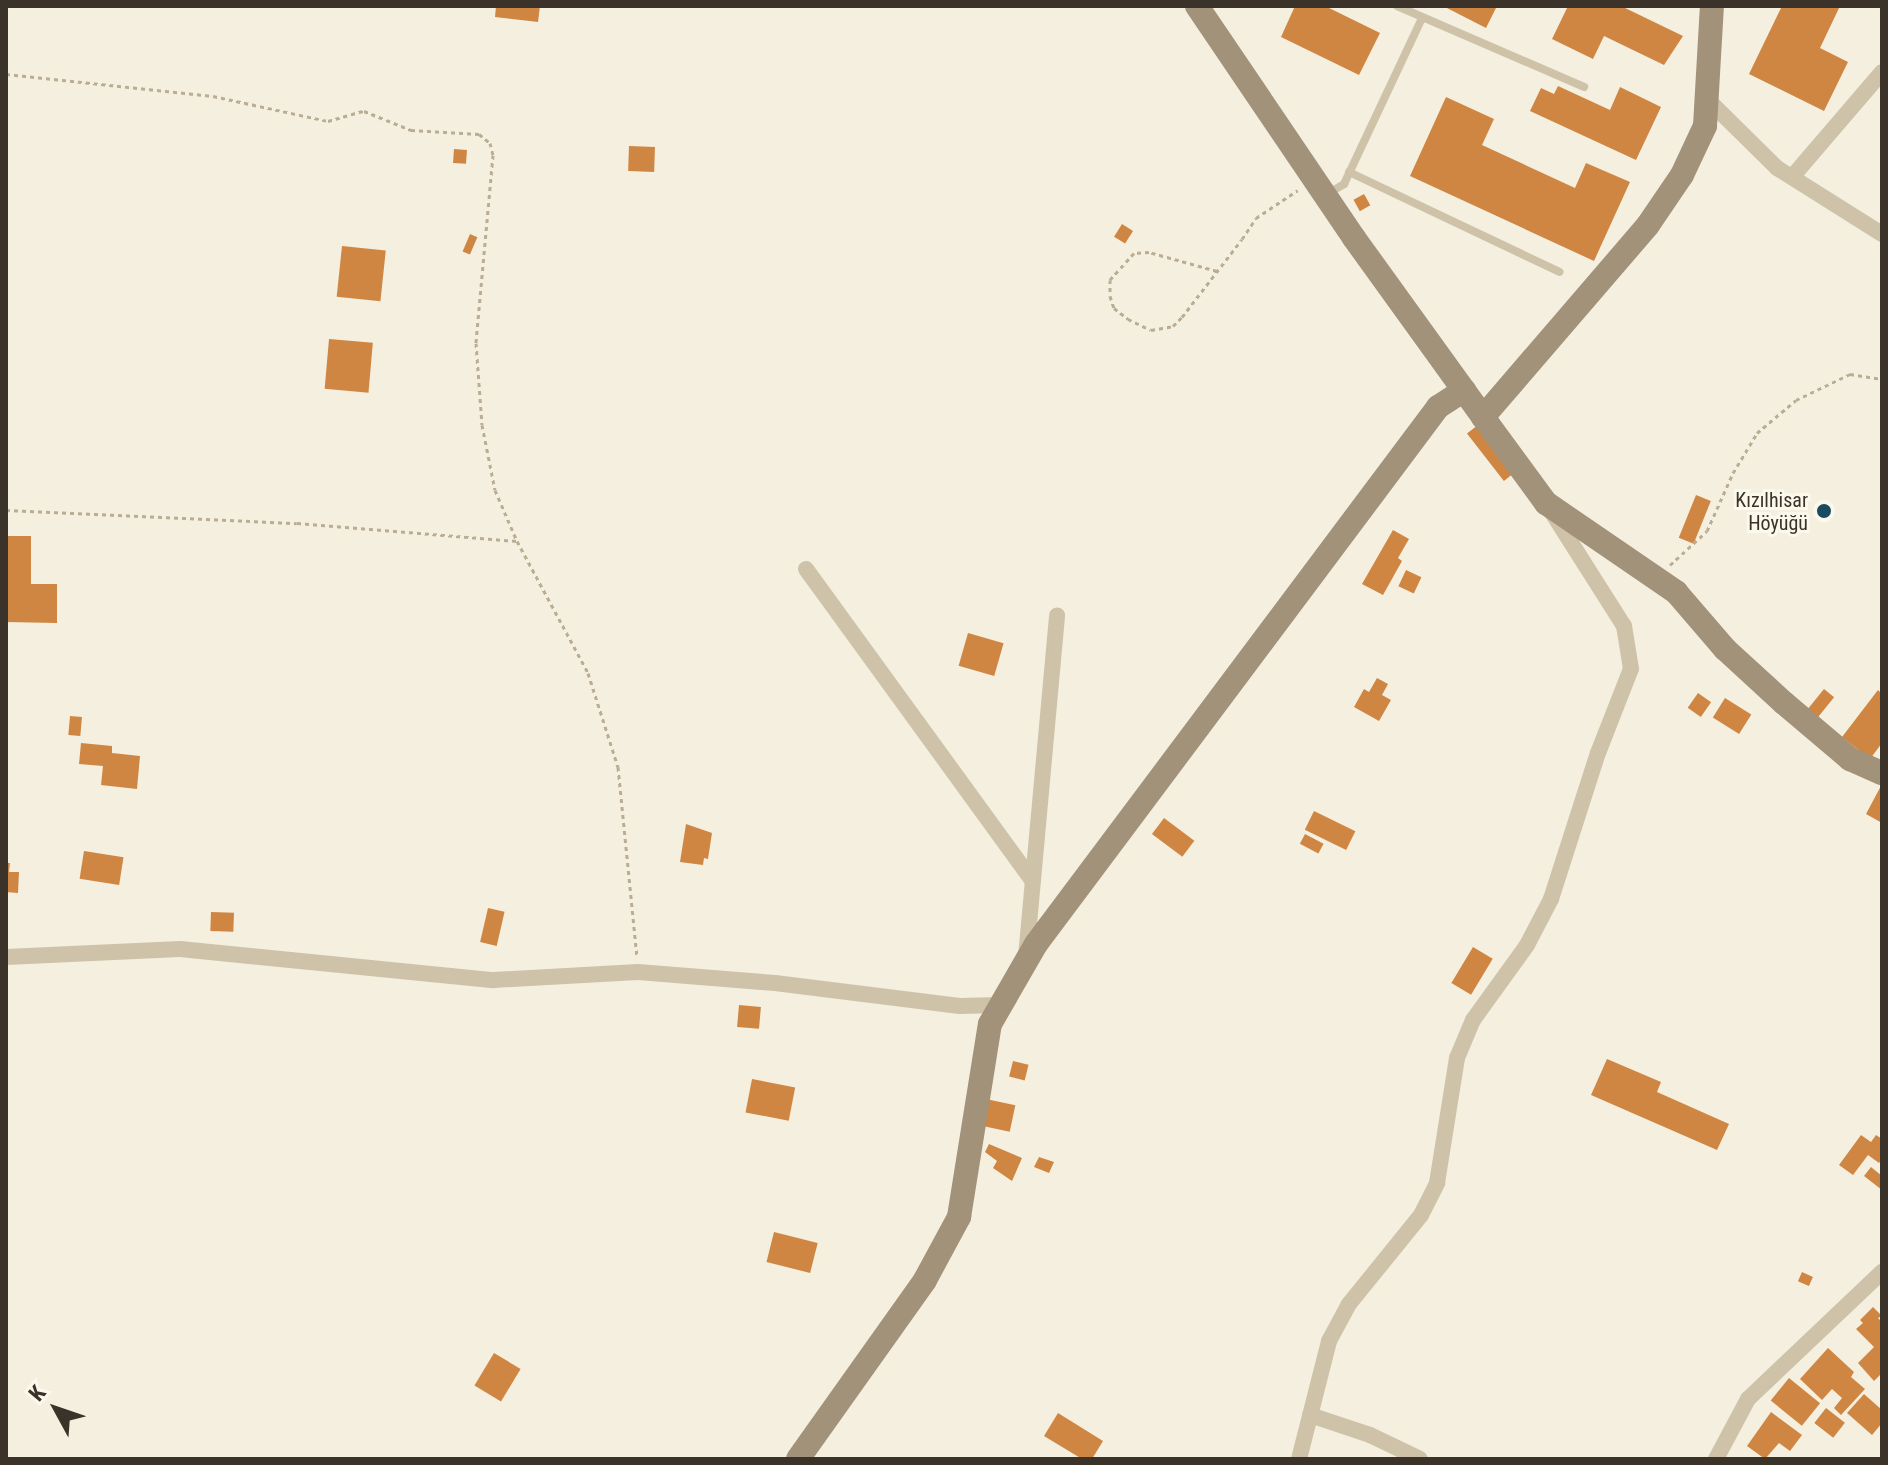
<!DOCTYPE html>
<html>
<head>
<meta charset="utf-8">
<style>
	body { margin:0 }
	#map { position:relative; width:1888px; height:1465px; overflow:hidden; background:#f5efdf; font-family:"Roboto Condensed",sans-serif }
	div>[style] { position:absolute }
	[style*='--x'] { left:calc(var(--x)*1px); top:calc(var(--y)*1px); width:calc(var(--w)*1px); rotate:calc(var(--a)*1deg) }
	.building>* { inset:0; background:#cf8642; transform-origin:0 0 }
	.path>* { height:3px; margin-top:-1.5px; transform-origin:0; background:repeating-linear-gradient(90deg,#baad93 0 4px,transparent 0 8px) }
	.lane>* { height:8px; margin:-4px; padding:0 4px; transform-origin:4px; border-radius:4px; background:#cec3a9 }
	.street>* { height:16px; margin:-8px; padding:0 8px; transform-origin:8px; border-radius:8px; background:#cec3a9 }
	.secondary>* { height:24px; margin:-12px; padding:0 12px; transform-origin:12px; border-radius:12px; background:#a2927a }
	.dots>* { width:22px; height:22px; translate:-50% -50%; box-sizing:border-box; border:4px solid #fbf8ec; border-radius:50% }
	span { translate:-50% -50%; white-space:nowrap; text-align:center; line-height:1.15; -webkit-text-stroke:6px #fbf8ec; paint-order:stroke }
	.poi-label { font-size:20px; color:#3b3329 }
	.right { translate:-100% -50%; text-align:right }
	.frame { position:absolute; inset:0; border:8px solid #3b3329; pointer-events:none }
	.north { position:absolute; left:16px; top:1369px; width:80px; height:80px; -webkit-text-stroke:6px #fbf8ec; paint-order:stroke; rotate:310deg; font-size:22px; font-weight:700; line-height:32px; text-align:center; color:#3b3329 }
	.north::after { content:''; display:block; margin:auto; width:28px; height:36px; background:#3b3329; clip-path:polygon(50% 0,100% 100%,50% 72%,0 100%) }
</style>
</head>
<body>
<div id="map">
	<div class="building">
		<div style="clip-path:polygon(496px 6px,540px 6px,538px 22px,495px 17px)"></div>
		<div style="clip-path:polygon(1295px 6px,1325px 6px,1380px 33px,1359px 75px,1281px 37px)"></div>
		<div style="clip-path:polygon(1443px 6px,1497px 6px,1486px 28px)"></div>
		<div style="clip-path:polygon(1568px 6px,1621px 6px,1683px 36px,1664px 65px,1604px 36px,1593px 59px,1552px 39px)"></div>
		<div style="clip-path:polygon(1782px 6px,1840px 6px,1820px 48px,1848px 62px,1824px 111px,1749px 74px)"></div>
		<div style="clip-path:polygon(1558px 86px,1610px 110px,1620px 87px,1661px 107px,1636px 160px,1530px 111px,1541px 88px,1554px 94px)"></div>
		<div style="clip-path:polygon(1446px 97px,1494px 119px,1482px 145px,1575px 188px,1586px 163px,1630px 182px,1594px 261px,1410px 176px)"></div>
		<div style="left:629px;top:146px;width:26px;height:25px;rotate:2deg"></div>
		<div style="left:454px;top:149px;width:13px;height:14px;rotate:4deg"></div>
		<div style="left:1364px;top:194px;width:13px;height:12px;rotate:61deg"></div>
		<div style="left:1122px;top:224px;width:13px;height:15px;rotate:32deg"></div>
		<div style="left:470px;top:234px;width:8px;height:19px;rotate:23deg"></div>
		<div style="left:342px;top:246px;width:44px;height:51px;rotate:6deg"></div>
		<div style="left:329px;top:339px;width:44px;height:50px;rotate:5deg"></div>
		<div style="left:1478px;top:425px;width:60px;height:14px;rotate:52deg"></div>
		<div style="left:1696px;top:495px;width:16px;height:46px;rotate:22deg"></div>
		<div style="clip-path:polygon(1393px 530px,1409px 539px,1398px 558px,1402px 561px,1383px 595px,1362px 584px)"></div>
		<div style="clip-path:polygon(6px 536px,31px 536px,31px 584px,57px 584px,57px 623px,6px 622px)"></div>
		<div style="left:1406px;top:570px;width:17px;height:18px;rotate:25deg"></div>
		<div style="left:968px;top:633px;width:37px;height:34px;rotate:16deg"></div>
		<div style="clip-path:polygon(1377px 678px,1388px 684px,1382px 695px,1391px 700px,1379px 721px,1354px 707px,1364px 689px,1369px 692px)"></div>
		<div style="left:1824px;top:689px;width:13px;height:26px;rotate:39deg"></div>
		<div style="clip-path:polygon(1878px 690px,1882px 694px,1882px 743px,1870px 759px,1842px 737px)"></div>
		<div style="left:1698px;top:693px;width:16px;height:18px;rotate:35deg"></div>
		<div style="left:1725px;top:698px;width:31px;height:23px;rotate:32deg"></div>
		<div style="left:70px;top:716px;width:12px;height:19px;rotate:5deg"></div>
		<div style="clip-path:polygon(81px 743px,112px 746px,112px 753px,140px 756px,137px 789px,101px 785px,103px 766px,79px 764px)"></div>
		<div style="clip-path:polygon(1882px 784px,1882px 823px,1866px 814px)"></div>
		<div style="left:1314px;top:811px;width:46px;height:21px;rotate:26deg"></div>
		<div style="left:1164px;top:818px;width:38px;height:20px;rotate:37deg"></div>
		<div style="clip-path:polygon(686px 824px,712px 833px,708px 859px,704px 858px,703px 865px,680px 862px)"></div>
		<div style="left:1305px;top:834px;width:21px;height:11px;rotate:28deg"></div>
		<div style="left:84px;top:851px;width:40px;height:28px;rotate:9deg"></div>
		<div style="clip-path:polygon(6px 863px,10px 863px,9px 872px,19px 872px,18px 893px,6px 892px)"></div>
		<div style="left:488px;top:908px;width:17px;height:35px;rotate:13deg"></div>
		<div style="left:211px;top:912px;width:23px;height:19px;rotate:2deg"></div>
		<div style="left:1473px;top:947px;width:23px;height:42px;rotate:31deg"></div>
		<div style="left:739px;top:1005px;width:22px;height:22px;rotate:5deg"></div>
		<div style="clip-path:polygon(1607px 1059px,1661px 1082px,1657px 1092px,1729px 1124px,1717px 1150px,1591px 1095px)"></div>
		<div style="left:1013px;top:1061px;width:16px;height:16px;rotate:14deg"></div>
		<div style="left:752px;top:1079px;width:44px;height:34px;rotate:11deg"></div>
		<div style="left:986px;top:1099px;width:30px;height:27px;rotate:12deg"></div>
		<div style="clip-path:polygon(1861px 1135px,1871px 1142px,1876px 1135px,1882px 1139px,1882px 1159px,1879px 1163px,1868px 1155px,1853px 1175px,1839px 1165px)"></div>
		<div style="clip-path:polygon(989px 1144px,1022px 1158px,1012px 1181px,993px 1168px,997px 1161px,985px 1152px)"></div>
		<div style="clip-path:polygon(1039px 1157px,1054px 1162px,1049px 1173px,1034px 1167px)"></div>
		<div style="clip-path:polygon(1871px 1167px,1882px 1176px,1882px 1190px,1864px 1176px)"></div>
		<div style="left:774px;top:1232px;width:45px;height:31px;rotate:14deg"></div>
		<div style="left:1802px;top:1272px;width:12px;height:10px;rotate:24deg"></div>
		<div style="clip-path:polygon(1873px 1307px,1882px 1316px,1878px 1318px,1882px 1322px,1882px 1373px,1874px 1381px,1858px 1363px,1874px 1347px,1856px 1329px,1863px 1323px,1860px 1320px)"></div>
		<div style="clip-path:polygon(1828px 1348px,1854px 1372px,1851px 1377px,1865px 1389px,1841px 1415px,1834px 1408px,1842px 1398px,1832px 1389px,1822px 1400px,1800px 1379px)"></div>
		<div style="left:494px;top:1353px;width:31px;height:38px;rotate:31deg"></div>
		<div style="left:1789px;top:1378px;width:40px;height:29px;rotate:39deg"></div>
		<div style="clip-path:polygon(1864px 1394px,1882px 1410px,1882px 1423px,1872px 1435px,1847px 1413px)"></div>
		<div style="left:1826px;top:1408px;width:24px;height:19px;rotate:38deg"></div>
		<div style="clip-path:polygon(1771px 1412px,1802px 1435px,1790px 1451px,1779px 1443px,1765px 1459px,1747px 1446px)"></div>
		<div style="clip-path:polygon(1058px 1413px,1103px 1441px,1092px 1459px,1082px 1459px,1044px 1436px)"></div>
	</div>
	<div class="path">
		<div style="--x:6;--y:74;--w:208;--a:6.1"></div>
		<div style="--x:213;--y:96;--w:118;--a:12.3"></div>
		<div style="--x:328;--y:121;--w:37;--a:-16"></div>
		<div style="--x:364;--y:111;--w:51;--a:22"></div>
		<div style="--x:411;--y:130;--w:68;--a:3.4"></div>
		<div style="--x:479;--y:134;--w:14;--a:39"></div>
		<div style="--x:490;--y:143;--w:12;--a:76"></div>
		<div style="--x:493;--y:155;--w:189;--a:95.2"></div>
		<div style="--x:476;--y:343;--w:82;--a:85.8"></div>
		<div style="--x:482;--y:425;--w:66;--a:78.7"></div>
		<div style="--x:495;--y:490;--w:56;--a:66.7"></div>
		<div style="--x:517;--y:541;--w:150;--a:61.7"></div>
		<div style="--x:588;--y:673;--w:99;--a:72.3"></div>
		<div style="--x:618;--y:767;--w:190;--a:84.3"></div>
		<div style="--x:1217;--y:271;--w:71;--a:-164.4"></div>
		<div style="--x:1149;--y:252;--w:15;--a:176"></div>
		<div style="--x:1134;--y:253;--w:36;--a:132"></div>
		<div style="--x:1110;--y:280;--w:16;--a:90"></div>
		<div style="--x:1110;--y:296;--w:13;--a:72"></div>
		<div style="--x:1114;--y:308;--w:18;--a:38"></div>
		<div style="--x:1128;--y:319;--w:25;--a:26"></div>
		<div style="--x:1151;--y:330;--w:22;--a:-10"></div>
		<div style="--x:1173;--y:326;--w:13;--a:-45"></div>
		<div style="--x:1182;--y:317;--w:98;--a:-52.4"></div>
		<div style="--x:1242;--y:239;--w:25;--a:-56"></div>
		<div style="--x:1256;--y:218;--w:50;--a:-33.7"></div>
		<div style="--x:6;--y:510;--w:291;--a:2.6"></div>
		<div style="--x:297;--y:523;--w:221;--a:4.7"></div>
		<div style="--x:1670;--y:565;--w:50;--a:-42.6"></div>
		<div style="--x:1707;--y:531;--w:64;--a:-65.9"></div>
		<div style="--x:1733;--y:473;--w:47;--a:-59"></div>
		<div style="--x:1757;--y:433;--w:51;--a:-40.2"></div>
		<div style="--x:1796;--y:400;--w:60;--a:-25.7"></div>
		<div style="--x:1850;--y:374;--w:32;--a:9"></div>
	</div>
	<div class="lane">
		<div style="--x:1397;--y:6;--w:204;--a:23.4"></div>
		<div style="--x:1349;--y:172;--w:233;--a:25.4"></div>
		<div style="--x:1327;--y:194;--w:20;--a:-30"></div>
		<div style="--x:1344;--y:184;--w:183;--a:-64.8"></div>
	</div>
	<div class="street">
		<div style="--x:1705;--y:97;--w:101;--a:44.6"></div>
		<div style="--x:1777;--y:168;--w:124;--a:32.2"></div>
		<div style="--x:1792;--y:177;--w:138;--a:-49.4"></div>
		<div style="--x:806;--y:569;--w:386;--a:54"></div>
		<div style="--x:6;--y:957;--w:174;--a:-2.6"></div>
		<div style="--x:180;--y:949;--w:315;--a:5.7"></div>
		<div style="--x:493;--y:980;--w:145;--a:-3.2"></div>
		<div style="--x:638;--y:972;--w:137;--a:4.6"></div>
		<div style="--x:775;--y:983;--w:186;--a:7.1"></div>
		<div style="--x:960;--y:1006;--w:40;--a:-1.4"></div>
		<div style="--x:1026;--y:957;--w:343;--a:-84.8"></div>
		<div style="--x:1310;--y:1415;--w:63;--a:18.4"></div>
		<div style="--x:1370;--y:1435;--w:55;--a:25.6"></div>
		<div style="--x:1299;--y:1459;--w:122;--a:-75.7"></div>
		<div style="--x:1329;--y:1341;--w:42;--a:-61.6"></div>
		<div style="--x:1349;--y:1304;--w:114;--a:-51"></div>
		<div style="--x:1421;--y:1215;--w:36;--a:-63"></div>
		<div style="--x:1437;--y:1183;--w:127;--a:-80.9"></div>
		<div style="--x:1457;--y:1058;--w:41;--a:-67.2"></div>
		<div style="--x:1473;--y:1020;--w:92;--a:-54.2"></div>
		<div style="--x:1527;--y:945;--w:52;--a:-62.4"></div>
		<div style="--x:1551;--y:899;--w:153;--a:-72.2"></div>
		<div style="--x:1598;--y:753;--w:90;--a:-68.6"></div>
		<div style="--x:1631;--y:669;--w:44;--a:-99.2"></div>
		<div style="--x:1624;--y:626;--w:136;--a:-122.4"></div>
		<div style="--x:1716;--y:1459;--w:68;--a:-61.9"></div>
		<div style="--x:1748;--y:1399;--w:185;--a:-43.5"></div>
	</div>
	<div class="secondary">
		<div style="--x:1197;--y:6;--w:280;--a:55.9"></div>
		<div style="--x:1354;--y:238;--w:221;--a:54.2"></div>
		<div style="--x:1483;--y:417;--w:253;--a:-49.3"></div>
		<div style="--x:1648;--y:225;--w:60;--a:-55.8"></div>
		<div style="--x:1682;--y:175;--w:54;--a:-64.9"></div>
		<div style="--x:1705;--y:126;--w:120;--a:-86.7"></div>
		<div style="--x:1483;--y:417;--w:107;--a:53.8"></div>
		<div style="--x:1546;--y:503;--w:158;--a:34.4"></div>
		<div style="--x:1676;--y:592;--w:75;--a:49.3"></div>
		<div style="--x:1725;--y:649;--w:80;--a:42.5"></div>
		<div style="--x:1784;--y:703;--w:87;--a:40.3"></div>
		<div style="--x:1850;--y:759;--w:35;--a:24"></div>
		<div style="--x:798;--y:1459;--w:219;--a:-54.6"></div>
		<div style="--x:925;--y:1280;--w:72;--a:-61.6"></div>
		<div style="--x:959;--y:1217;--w:195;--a:-80.9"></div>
		<div style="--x:990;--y:1024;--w:92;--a:-60.1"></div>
		<div style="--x:1036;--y:944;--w:671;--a:-53.18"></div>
		<div style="--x:1438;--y:407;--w:31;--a:-33"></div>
	</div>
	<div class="dots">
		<div style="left:1824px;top:511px;background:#1b4b60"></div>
	</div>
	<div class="poi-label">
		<span class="right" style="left:1808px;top:512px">Kızılhisar<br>Höyüğü</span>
	</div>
	<div class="frame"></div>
	<div class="north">K</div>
</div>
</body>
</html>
